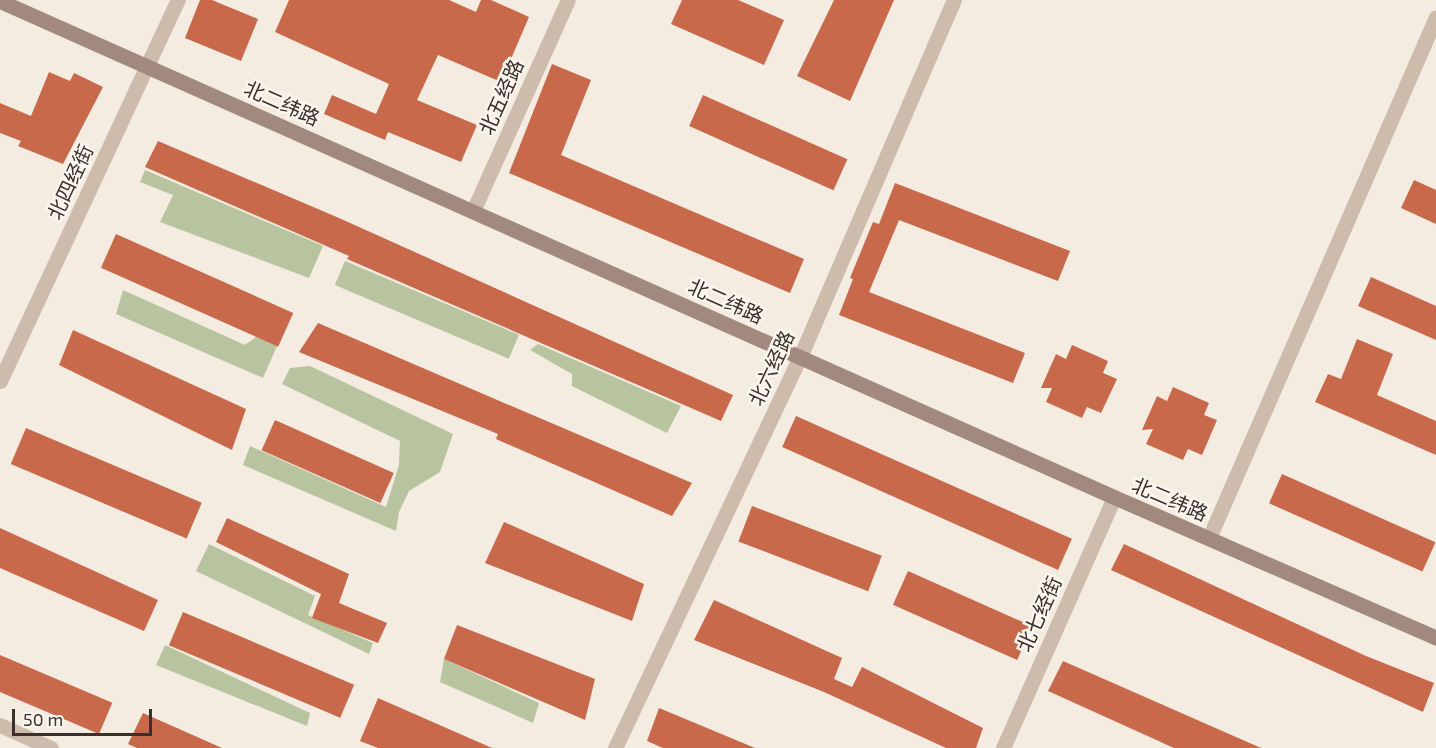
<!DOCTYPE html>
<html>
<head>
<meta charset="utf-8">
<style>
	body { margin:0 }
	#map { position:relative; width:1436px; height:748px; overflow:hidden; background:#f4ebe1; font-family:"Exo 2","Noto Sans SC",sans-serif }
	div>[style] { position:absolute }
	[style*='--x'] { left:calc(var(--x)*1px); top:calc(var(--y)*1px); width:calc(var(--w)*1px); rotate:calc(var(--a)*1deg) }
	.green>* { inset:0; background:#b8c4a0; transform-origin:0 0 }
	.building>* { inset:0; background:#c8694b; transform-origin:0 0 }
	.street>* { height:15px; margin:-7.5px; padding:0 7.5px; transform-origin:7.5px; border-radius:7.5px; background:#cdbbac }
	.secondary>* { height:15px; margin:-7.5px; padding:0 7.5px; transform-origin:7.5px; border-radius:7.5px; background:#a18a7d }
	span { translate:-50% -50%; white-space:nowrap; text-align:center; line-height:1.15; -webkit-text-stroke:5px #fbf5ee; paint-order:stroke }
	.street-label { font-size:20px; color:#3b302b }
	.scale { position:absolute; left:12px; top:709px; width:140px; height:27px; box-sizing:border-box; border:3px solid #3b302b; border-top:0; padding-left:8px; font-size:18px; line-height:21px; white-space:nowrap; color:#3b302b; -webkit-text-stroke:4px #fbf5ee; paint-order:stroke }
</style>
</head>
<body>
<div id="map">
	<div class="green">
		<div style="clip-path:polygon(145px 170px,323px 246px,309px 278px,160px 222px,173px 195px,140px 182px)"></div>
		<div style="left:345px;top:261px;width:189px;height:26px;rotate:23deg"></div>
		<div style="clip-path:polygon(123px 290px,245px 345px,256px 337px,277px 346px,263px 378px,116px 314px)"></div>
		<div style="clip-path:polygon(538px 344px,681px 406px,667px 433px,572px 386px,572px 374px,530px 350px)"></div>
		<div style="clip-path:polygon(310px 366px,453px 434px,440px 472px,409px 491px,399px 512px,396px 531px,243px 465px,250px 446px,386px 507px,399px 465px,400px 441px,282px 384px,290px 368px)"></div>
		<div style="clip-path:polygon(209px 544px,315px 596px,308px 615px,373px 643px,369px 654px,196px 571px)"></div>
		<div style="clip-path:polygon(165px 645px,310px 713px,307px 726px,156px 665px)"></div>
		<div style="clip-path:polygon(444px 659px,539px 703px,533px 723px,440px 682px)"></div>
	</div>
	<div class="building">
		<div style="clip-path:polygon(200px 0,212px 0,258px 19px,241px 61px,185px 38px)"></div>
		<div style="clip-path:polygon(289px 0,449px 0,476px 12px,481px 0,491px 0,529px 17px,501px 82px,438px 55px,417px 100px,477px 125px,461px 162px,388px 132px,385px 140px,324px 114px,332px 95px,376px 114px,389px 84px,275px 32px)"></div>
		<div style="clip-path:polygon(682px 0,738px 0,784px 20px,764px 65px,671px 24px)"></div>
		<div style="clip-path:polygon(834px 0,894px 0,850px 101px,797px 76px)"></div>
		<div style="clip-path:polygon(552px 64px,591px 80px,561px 155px,804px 259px,790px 293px,509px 173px)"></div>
		<div style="clip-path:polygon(49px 72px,70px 81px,74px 73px,103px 87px,63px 164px,18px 146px,21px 141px,0 133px,0 103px,31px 116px)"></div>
		<div style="left:703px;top:95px;width:158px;height:34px;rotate:24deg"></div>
		<div style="clip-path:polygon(158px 141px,339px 218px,733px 395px,721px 421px,347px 259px,349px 256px,145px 167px)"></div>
		<div style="clip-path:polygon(1414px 180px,1436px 190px,1436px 224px,1401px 208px)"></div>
		<div style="clip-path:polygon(895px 183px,1070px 251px,1058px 281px,899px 220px,869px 292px,1025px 353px,1013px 383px,839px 315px,853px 279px,850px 278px,873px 222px,879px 224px)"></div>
		<div style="left:116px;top:234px;width:194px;height:37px;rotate:24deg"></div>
		<div style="clip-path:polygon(1371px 277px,1436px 306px,1436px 340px,1358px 306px)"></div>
		<div style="clip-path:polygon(318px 323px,488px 396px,692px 483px,672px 516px,496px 439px,498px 434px,299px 352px)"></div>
		<div style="clip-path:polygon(73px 330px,246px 409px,232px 450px,59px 365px)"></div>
		<div style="clip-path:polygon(1357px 339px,1393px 354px,1377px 395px,1436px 421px,1436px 455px,1315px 402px,1328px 374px,1341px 379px)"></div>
		<div style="clip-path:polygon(1072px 345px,1108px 361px,1103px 373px,1117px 379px,1101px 413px,1087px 407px,1082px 418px,1046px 402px,1052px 388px,1041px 388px,1056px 354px,1066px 359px)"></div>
		<div style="clip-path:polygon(1173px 387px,1209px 403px,1204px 415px,1217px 420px,1202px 455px,1188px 449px,1183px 460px,1146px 444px,1153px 429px,1142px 430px,1157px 396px,1167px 401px)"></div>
		<div style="left:796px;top:416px;width:302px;height:34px;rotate:24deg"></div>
		<div style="left:275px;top:420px;width:130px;height:33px;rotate:24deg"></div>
		<div style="left:26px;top:428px;width:191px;height:39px;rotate:23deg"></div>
		<div style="left:1282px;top:474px;width:168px;height:32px;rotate:24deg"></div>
		<div style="left:752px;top:506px;width:139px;height:38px;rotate:21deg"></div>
		<div style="clip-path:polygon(227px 518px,349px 574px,339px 603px,387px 623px,378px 643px,312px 618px,321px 594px,216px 542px)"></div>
		<div style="clip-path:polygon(504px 522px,644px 584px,632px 621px,485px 563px)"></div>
		<div style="clip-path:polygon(0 528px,158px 600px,144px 631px,0 568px)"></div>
		<div style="clip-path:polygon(1124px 544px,1366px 656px,1434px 683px,1423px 712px,1111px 570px)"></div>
		<div style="left:908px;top:571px;width:136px;height:37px;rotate:24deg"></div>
		<div style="clip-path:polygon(714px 600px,842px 658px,834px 679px,852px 687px,862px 667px,983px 728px,976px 748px,946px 748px,824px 692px,694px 640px)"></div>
		<div style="left:183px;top:612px;width:186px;height:36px;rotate:23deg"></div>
		<div style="clip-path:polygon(457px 625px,595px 679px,585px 720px,444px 659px)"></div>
		<div style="left:0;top:655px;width:122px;height:34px;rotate:23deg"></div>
		<div style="clip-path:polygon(1063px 661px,1261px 748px,1174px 748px,1048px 691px)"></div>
		<div style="clip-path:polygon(378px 698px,492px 748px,378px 748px,360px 741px)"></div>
		<div style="clip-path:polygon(659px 708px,755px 748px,663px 748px,647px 741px)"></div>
		<div style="clip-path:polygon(143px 713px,222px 748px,137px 748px,128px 744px)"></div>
	</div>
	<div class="street">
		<div style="--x:473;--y:211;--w:231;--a:-65.8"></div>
		<div style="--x:0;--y:381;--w:421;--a:-65"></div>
		<div style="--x:1209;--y:538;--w:568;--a:-66.46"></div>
		<div style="--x:0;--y:725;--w:56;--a:24.3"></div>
		<div style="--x:615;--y:748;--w:433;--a:-64.7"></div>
		<div style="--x:800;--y:357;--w:389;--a:-66.7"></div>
		<div style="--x:1003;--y:748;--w:274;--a:-66.1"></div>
	</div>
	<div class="secondary">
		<div style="--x:0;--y:1;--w:1219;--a:24"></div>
		<div style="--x:1114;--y:497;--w:352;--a:23.6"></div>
	</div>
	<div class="street-label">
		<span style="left:501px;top:97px;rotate:-66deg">北五经路</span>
		<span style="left:282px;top:103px;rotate:24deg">北二纬路</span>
		<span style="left:70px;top:182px;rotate:-65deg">北四经街</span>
		<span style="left:726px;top:301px;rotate:24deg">北二纬路</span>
		<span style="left:771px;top:368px;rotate:-65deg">北六经路</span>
		<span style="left:1170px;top:499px;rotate:23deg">北二纬路</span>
		<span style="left:1039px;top:614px;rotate:-66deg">北七经街</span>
	</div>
	<div class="scale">50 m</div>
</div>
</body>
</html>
